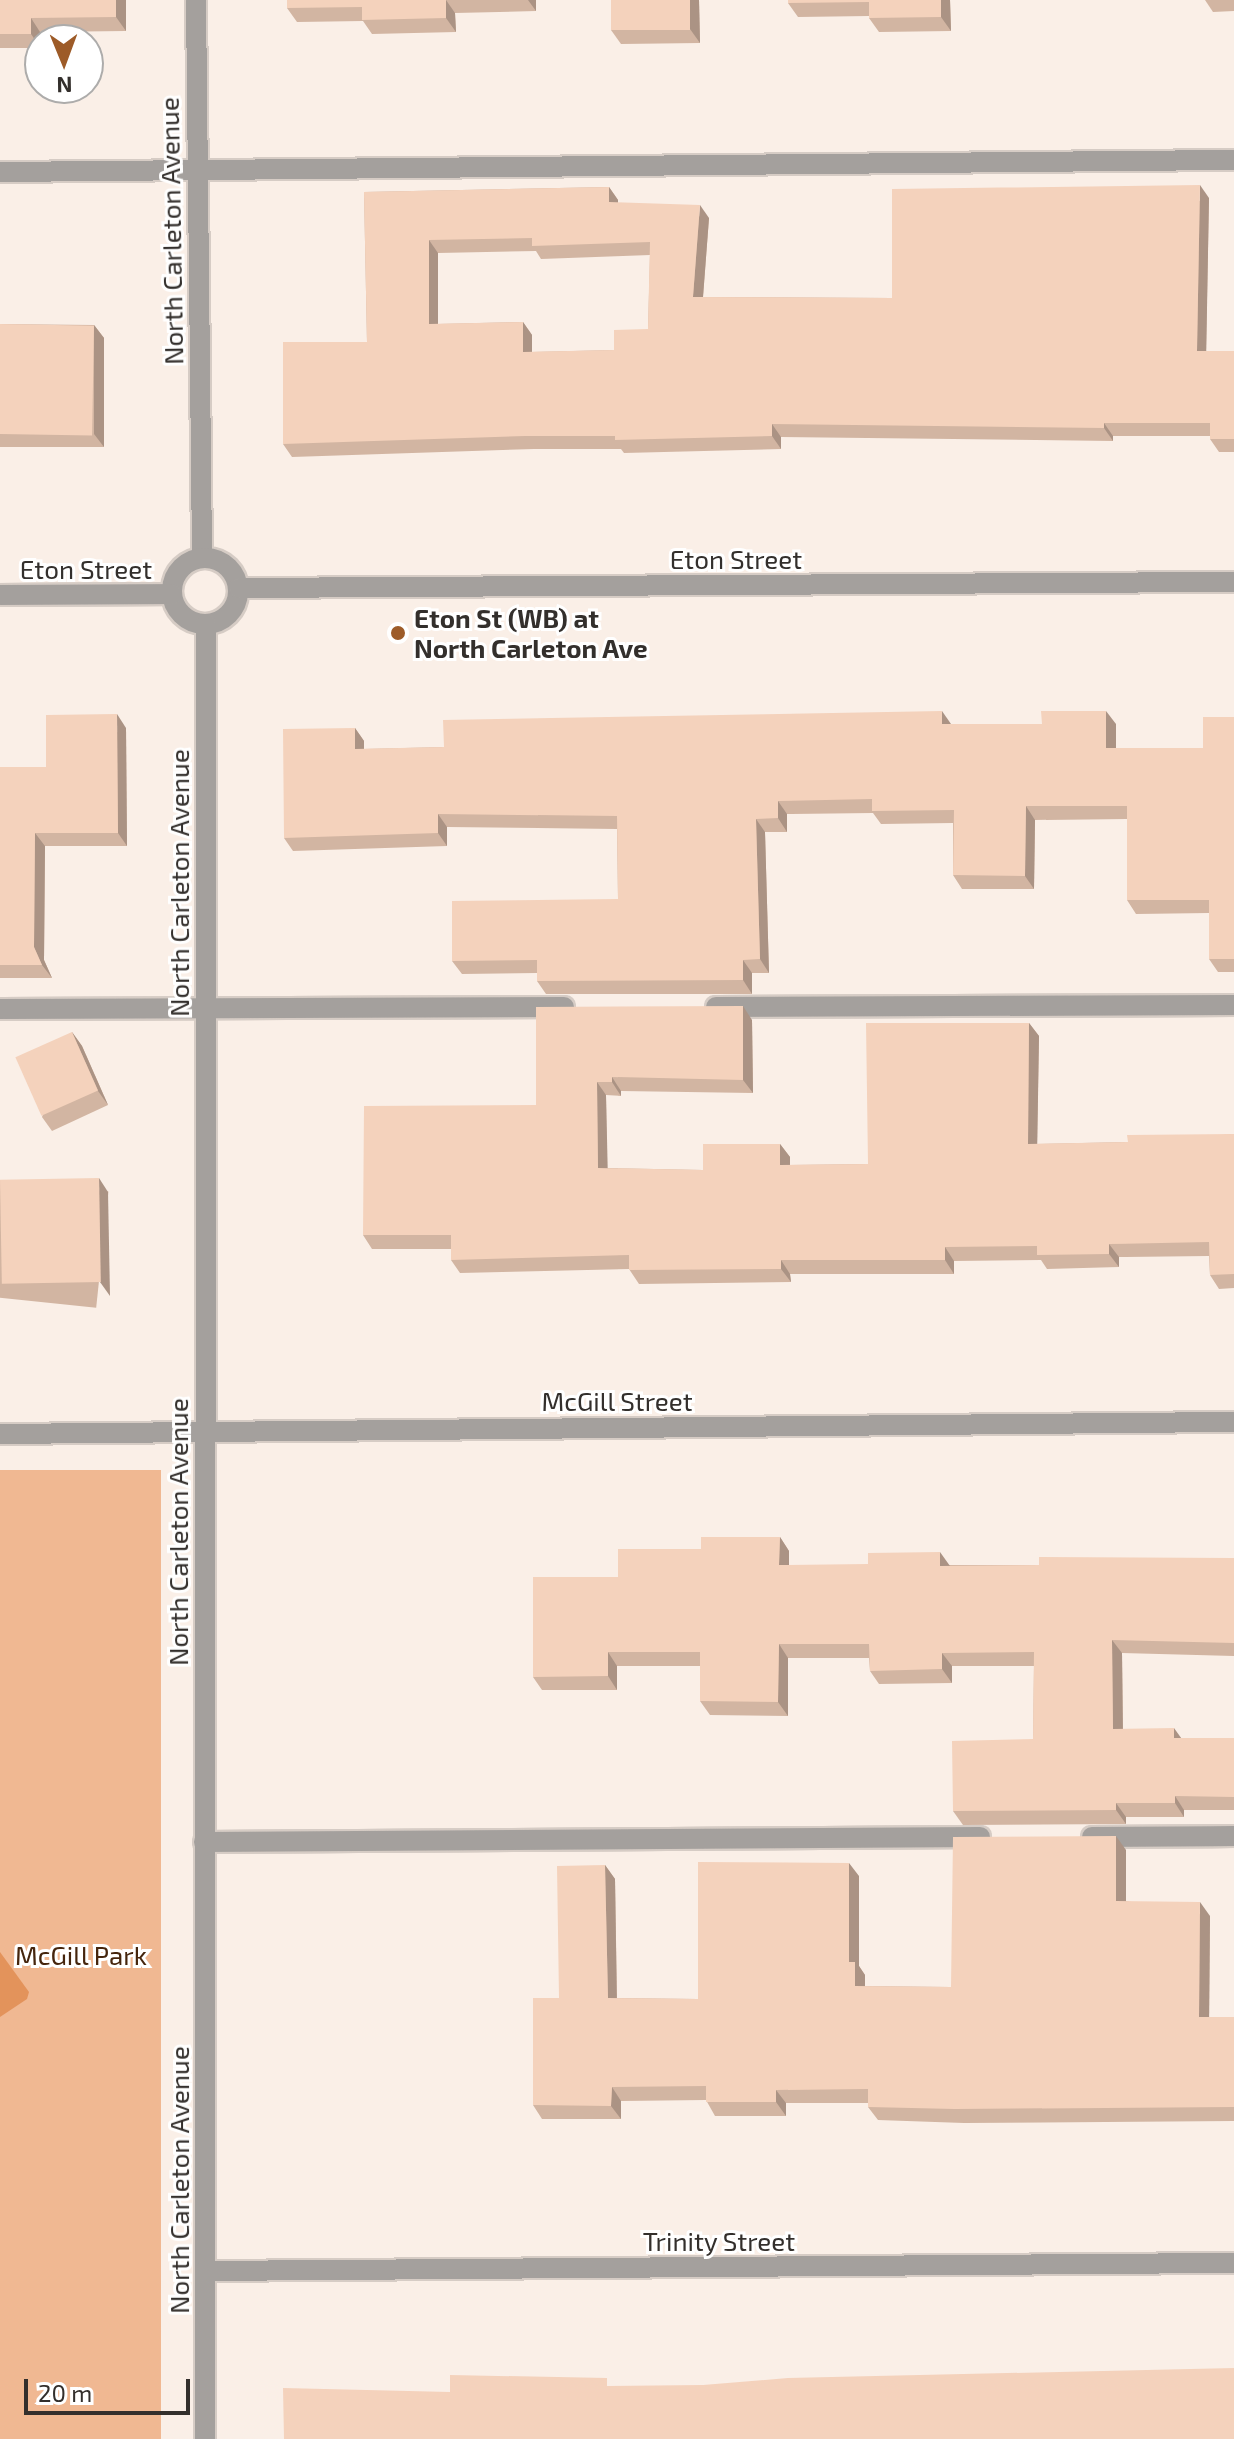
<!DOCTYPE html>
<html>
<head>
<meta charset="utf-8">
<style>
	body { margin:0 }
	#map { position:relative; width:1234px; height:2439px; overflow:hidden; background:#faefe7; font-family:"Exo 2",sans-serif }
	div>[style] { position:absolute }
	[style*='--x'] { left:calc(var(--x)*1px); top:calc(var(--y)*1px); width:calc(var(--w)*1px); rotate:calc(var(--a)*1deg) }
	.green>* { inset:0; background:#f0b892; transform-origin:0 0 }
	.water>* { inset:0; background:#e3935b }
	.roads { filter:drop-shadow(2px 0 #d6ccc5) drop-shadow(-2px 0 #d6ccc5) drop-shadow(0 2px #d6ccc5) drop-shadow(0 -2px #d6ccc5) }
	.service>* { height:20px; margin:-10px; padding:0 10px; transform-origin:10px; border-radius:10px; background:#a4a09d }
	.minor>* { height:20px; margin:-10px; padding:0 10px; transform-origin:10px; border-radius:10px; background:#a4a09d }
	.minor>.ring { margin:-10px; padding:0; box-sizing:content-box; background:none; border:20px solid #a4a09d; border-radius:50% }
	.wall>* { inset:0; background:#d2b5a2; transform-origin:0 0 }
	.shaded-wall>* { inset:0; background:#ab9384 }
	.building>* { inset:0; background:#f4d2bc; transform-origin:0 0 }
	.dots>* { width:22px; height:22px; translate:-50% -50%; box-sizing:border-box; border:4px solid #fff; border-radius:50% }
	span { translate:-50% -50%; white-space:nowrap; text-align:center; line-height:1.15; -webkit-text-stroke:6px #fff; paint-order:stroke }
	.street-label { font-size:26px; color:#332f2c }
	.poi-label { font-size:26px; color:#332f2c; font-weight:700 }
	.left { translate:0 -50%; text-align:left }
	.park-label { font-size:26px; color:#45250d }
	.north { position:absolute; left:24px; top:24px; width:80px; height:80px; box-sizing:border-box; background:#fff; border:2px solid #adacab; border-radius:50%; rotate:179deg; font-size:22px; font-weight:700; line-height:32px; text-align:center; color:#332f2c }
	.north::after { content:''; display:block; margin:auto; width:28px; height:36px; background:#9d5b28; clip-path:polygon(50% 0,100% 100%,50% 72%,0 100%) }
	.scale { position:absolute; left:24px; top:2379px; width:166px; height:36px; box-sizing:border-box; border:4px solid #332f2c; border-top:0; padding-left:10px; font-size:24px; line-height:28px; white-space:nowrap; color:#332f2c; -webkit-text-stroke:6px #fff; paint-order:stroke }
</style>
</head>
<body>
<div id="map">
	<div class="green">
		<div style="left:161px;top:1470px;width:969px;height:161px;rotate:90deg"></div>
	</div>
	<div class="water">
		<div style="clip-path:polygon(0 1952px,29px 1992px,27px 1999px,0 2017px)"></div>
	</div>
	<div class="roads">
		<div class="service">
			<div style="--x:0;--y:172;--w:1234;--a:-0.56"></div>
			<div style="--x:716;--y:1007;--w:518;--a:-0.22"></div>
			<div style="--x:0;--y:1009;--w:564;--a:-0.2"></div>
			<div style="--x:1092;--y:1837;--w:142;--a:-0.4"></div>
			<div style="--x:204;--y:1842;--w:776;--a:-0.37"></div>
		</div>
		<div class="minor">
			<div style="--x:196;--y:0;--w:558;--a:89.38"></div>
			<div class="ring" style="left:172px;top:558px;width:46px;height:46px"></div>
			<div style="--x:239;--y:588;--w:995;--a:-0.35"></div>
			<div style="--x:0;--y:595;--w:172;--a:-0.3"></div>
			<div style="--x:0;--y:1434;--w:1234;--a:-0.56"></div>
			<div style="--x:205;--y:2271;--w:1029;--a:-0.45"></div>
			<div style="--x:205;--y:2439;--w:1815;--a:-89.97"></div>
		</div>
	</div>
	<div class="wall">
		<div style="clip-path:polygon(0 0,126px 0,126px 31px,40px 32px,40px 48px,0 48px)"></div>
		<div style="clip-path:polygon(287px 0,536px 0,536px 11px,455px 13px,456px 32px,372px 34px,363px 21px,297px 22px,287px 8px)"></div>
		<div style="clip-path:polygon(699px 0,700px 43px,621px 44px,611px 30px)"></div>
		<div style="clip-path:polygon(788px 0,950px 0,951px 31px,879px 32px,869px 18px,869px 16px,798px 17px,788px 3px)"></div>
		<div style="clip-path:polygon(1205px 0,1234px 0,1234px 11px,1213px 12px)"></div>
		<div style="clip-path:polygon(evenodd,609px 187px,618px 200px,618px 203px,709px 218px,703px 297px,892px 298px,1209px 198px,1206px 351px,1234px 351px,1234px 452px,1219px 452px,1210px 439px,1210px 436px,1113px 436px,1113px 441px,781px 437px,781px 449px,624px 453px,621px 449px,534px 449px,292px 457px,283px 444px,367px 342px,364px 192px,609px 187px,536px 251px,541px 259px,650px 255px,648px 329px,614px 350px,532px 352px,532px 335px,523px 322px,438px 324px,438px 253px,536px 251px)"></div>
		<div style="clip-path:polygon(0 324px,94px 325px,104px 338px,104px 447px,0 447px)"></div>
		<div style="clip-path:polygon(1234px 717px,1234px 972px,1218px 972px,1209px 959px,1209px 913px,1136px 914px,1127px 900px,1127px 819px,1035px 820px,1034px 889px,962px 889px,953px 875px,953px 823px,881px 824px,873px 813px,787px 814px,787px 832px,765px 832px,769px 973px,752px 973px,752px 994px,546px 994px,537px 981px,537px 973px,462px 974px,452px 961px,618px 899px,617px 829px,447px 827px,447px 846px,293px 851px,284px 838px,355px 728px,364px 741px,364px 749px,444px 747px,950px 724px,1116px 724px,1116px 748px,1203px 748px)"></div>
		<div style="clip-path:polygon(126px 728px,127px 846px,45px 846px,44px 960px,52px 978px,0 978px,0 767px,46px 767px)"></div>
		<div style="clip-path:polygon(752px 1020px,753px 1093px,621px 1091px,621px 1096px,606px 1095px,607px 1168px,703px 1170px,780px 1144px,790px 1157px,790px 1165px,868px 1164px,1029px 1023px,1039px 1036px,1037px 1144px,1128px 1142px,1234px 1134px,1234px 1288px,1219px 1289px,1210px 1275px,1209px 1256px,1119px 1257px,1119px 1267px,1047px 1269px,1041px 1260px,954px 1261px,954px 1274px,790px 1274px,791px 1282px,639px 1284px,629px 1269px,460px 1273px,451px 1260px,451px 1249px,372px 1249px,363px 1235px,536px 1105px)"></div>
		<div style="clip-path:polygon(72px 1032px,82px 1046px,108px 1105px,52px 1131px,42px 1117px)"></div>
		<div style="left:0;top:1180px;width:109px;height:117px;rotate:6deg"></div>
		<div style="clip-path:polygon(780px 1537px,789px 1551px,789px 1565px,1039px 1565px,1234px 1558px,1234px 1656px,1122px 1653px,1123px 1729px,1181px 1738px,1234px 1738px,1234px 1810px,1184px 1810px,1184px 1817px,1126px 1817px,1126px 1824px,963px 1825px,953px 1811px,1033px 1739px,1034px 1666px,952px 1666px,952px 1683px,879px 1684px,870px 1671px,869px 1658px,788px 1658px,788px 1716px,710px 1715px,700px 1701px,700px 1666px,617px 1666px,617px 1690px,542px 1690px,533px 1677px,618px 1577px,701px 1549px)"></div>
		<div style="clip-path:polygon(1126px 1850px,1126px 1901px,1210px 1916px,1209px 2017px,1234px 2017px,1234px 2121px,964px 2123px,878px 2120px,868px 2107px,868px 2103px,786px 2103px,786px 2116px,715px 2116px,706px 2100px,621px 2101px,621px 2119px,542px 2119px,533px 2105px,559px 1998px,605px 1865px,615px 1879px,617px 1998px,698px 1999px,859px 1876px,859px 1966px,865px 1975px,865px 1986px,951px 1987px)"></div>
	</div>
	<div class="shaded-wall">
		<div style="clip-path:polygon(116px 0,126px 0,126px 31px,116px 17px)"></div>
		<div style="clip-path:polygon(446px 0,455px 13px,456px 32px,446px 18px)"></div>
		<div style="clip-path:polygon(528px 0,536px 0,536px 11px)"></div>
		<div style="clip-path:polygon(690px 0,699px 0,700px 43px,690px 29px)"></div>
		<div style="clip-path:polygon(941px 0,950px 0,951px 31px,941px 17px)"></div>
		<div style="clip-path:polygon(31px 18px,40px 32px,40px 47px,31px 34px)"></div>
		<div style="clip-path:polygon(1200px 185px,1209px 198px,1206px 364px,1197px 351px)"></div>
		<div style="clip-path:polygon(609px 187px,618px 200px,618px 215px,609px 202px)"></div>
		<div style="clip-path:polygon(700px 205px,709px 218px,702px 310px,693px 297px)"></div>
		<div style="clip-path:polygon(429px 240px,438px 253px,438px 337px,429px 324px)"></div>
		<div style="clip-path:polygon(523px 322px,532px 335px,532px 365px,523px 352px)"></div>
		<div style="clip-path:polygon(94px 325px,104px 338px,104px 447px,94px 434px)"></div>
		<div style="clip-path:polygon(1104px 423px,1113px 436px,1113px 441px,1104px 428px)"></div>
		<div style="clip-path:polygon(772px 424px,781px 437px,781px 449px,772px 436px)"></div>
		<div style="clip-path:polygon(942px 711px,951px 724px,942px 724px)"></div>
		<div style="clip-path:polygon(1106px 711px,1116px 724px,1116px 762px,1106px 748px)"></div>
		<div style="clip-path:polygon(117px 714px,126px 728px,127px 846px,118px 833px)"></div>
		<div style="clip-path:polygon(355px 728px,364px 741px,364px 762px,355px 749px)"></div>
		<div style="clip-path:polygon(778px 801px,787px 814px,787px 832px,778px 818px)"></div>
		<div style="clip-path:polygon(1026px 806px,1035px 820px,1034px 889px,1025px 876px)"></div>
		<div style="clip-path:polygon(438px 814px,447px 827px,447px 846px,438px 833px)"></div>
		<div style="clip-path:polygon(756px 819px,765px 832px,769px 973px,760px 959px)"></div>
		<div style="clip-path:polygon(35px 833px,45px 846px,44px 960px,52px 978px,42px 965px,34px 947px)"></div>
		<div style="clip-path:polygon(743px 960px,752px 973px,752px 994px,743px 980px)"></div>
		<div style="clip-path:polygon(743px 1006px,752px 1020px,753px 1093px,743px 1080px)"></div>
		<div style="clip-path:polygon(1029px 1023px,1039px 1036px,1037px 1158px,1028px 1144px)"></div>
		<div style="clip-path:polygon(72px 1032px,82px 1046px,108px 1105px,98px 1091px)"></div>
		<div style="clip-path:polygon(612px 1077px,621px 1091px,621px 1096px,612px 1082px)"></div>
		<div style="clip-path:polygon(597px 1082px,606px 1095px,608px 1182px,598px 1168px)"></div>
		<div style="clip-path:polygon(780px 1144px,790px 1157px,790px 1179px,780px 1165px)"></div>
		<div style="clip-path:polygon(99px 1178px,108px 1192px,110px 1296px,100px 1282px)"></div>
		<div style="clip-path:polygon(1109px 1244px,1119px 1257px,1119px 1267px,1109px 1254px)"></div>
		<div style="clip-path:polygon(945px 1247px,954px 1261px,954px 1274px,945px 1260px)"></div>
		<div style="clip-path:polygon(781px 1260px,790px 1274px,791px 1282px,781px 1269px)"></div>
		<div style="clip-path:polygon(780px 1537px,789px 1551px,789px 1578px,779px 1565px)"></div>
		<div style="clip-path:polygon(940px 1552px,950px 1566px,940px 1566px)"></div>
		<div style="clip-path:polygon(1112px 1640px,1122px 1653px,1123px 1743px,1113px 1729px)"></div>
		<div style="clip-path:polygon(779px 1644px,788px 1658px,788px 1716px,778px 1702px)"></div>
		<div style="clip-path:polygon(608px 1652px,617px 1666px,617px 1690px,608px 1676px)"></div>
		<div style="clip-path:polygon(942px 1653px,952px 1666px,952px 1683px,942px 1669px)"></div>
		<div style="clip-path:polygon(1174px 1728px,1184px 1742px,1174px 1738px)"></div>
		<div style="clip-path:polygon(1175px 1796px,1184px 1810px,1184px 1817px,1175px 1803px)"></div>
		<div style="clip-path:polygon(1116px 1803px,1126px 1817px,1126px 1824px,1116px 1810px)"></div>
		<div style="clip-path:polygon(1116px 1836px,1126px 1850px,1126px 1915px,1116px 1901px)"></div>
		<div style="clip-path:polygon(849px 1863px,859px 1876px,859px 1966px,865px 1975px,865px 2000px,855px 1986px,849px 1962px)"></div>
		<div style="clip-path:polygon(605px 1865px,615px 1879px,617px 2012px,608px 1998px)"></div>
		<div style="clip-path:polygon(1200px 1902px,1210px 1916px,1209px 2031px,1199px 2017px)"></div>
		<div style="clip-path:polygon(612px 2087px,621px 2101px,621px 2119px,611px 2106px)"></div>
		<div style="clip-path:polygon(776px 2090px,786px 2103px,786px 2116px,776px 2102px)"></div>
	</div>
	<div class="building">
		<div style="clip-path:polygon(0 0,116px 0,116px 17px,31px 18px,31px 34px,0 34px)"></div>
		<div style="clip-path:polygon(287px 0,446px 0,446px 18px,362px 20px,362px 7px,287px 8px)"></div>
		<div style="left:611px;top:0;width:79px;height:30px"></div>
		<div style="clip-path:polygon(788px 0,941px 0,941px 17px,869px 18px,869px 2px,788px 3px)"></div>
		<div style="clip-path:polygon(evenodd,1200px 185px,1197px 351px,1234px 351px,1234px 439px,1210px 439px,1210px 423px,1104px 423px,1104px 428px,772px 424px,772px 436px,615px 440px,615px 436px,525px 436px,283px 444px,283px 342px,367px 342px,364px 192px,609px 187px,609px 202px,700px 205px,693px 297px,892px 298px,892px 189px,1200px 185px,532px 238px,532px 246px,650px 242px,648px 329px,614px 330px,614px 350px,523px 352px,523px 322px,429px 324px,429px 240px,532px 238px)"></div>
		<div style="left:0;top:324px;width:94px;height:110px;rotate:1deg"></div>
		<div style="clip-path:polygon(942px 711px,942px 724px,1042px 724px,1041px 711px,1106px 711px,1106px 748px,1203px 748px,1203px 717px,1234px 717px,1234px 959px,1209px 959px,1209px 900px,1127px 900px,1127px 806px,1026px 806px,1025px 876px,953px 875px,954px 810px,872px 811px,872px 799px,778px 801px,778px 818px,756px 819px,760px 959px,743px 960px,743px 980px,537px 981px,537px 960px,452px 961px,452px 901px,618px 899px,617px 816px,438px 814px,438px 833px,284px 838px,283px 729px,355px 728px,355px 749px,444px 747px,443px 720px)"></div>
		<div style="clip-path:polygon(117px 714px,118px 833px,35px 833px,34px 947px,42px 965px,0 965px,0 767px,46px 767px,46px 715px)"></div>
		<div style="clip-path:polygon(743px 1006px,743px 1080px,612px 1077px,612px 1082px,597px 1082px,598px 1168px,703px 1170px,703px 1144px,780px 1144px,780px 1165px,868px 1164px,866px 1023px,1029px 1023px,1028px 1144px,1128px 1142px,1127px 1135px,1234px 1134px,1234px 1274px,1210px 1275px,1209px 1242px,1109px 1244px,1109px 1254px,1037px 1255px,1037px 1246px,945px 1247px,945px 1260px,781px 1260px,781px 1269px,629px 1270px,629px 1255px,451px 1260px,451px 1235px,363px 1235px,364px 1106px,536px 1105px,536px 1007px)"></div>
		<div style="left:72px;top:1032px;width:64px;height:62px;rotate:66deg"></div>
		<div style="left:99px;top:1178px;width:104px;height:99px;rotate:89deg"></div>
		<div style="clip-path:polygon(701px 1537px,780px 1537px,779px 1565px,868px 1564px,868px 1553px,940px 1552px,940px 1566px,1039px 1565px,1039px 1557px,1234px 1558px,1234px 1643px,1112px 1640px,1113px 1729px,1174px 1728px,1174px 1738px,1234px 1738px,1234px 1797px,1175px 1796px,1175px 1803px,1116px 1803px,1116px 1810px,953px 1811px,952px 1741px,1033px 1739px,1034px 1652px,942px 1653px,942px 1669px,870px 1671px,869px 1644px,779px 1644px,778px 1702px,700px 1701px,700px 1652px,608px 1652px,608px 1676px,533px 1677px,533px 1577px,618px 1577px,618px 1549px,701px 1549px)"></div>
		<div style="clip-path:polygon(1116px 1836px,1116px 1901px,1200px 1902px,1199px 2017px,1234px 2017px,1234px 2107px,955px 2109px,868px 2107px,868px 2089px,776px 2090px,776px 2102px,706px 2102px,706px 2086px,612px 2087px,611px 2106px,533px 2105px,533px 1998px,559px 1998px,557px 1866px,605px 1865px,608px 1998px,698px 1999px,698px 1862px,849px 1863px,849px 1962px,855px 1962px,855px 1986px,951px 1987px,953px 1837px)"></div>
		<div style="clip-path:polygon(1234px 2368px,1234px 2439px,284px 2439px,283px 2388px,450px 2392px,450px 2375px,607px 2378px,607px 2386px,703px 2385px,788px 2378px)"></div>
	</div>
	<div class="dots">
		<div style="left:398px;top:633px;background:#9d5b28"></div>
	</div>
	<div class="street-label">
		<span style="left:171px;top:231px;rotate:-91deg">North Carleton Avenue</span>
		<span style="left:736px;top:559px">Eton Street</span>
		<span style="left:86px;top:569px">Eton Street</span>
		<span style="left:179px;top:883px;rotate:-90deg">North Carleton Avenue</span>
		<span style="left:617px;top:1401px">McGill Street</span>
		<span style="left:178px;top:1532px;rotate:-90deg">North Carleton Avenue</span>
		<span style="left:179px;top:2180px;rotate:-90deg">North Carleton Avenue</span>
		<span style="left:719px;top:2241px">Trinity Street</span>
	</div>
	<div class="poi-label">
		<span class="left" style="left:414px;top:633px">Eton St (WB) at<br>North Carleton Ave</span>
	</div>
	<div class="park-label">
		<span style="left:81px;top:1955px">McGill Park</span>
	</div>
	<div class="north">N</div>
	<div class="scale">20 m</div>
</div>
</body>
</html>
